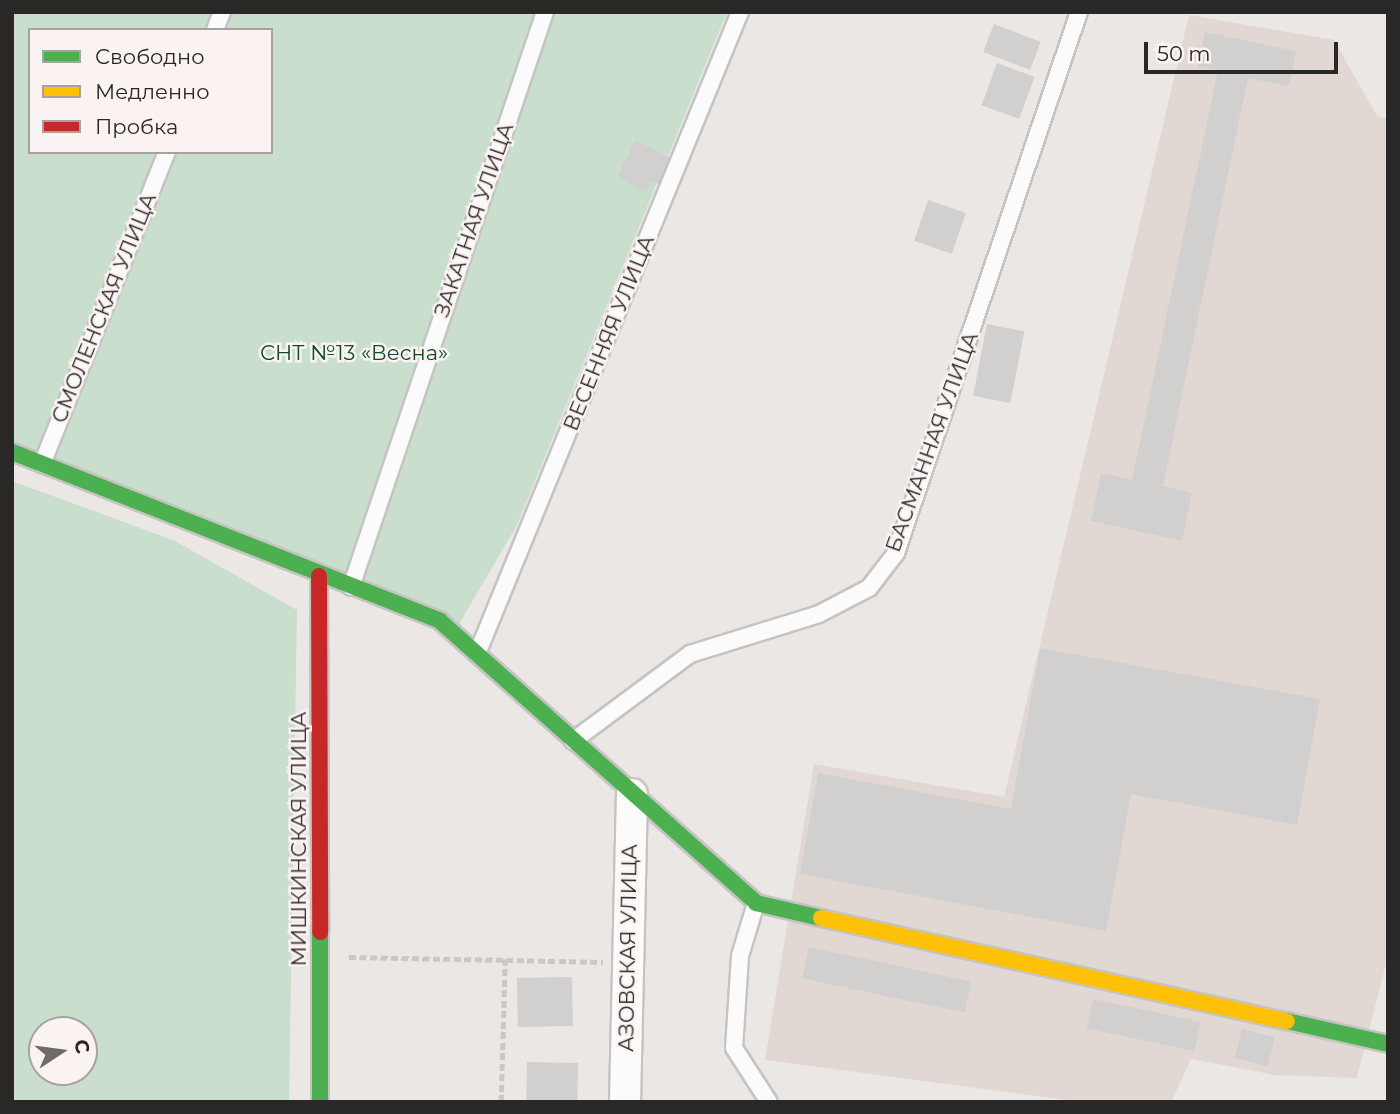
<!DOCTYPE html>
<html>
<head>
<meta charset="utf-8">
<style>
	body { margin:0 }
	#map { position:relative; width:1400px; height:1114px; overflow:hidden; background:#ebe7e5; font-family:Montserrat,sans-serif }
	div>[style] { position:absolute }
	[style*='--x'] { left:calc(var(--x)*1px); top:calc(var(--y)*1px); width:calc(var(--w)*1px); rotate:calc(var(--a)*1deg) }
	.built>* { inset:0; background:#e1d8d4 }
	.green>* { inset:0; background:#cadece }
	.building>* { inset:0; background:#d2cfcf; transform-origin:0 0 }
	.path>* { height:4.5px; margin-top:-2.25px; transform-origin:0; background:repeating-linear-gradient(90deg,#c9c8c7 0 7px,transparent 0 10.5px) }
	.roads { filter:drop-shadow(2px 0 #c6c4c2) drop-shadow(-2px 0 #c6c4c2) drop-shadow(0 2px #c6c4c2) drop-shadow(0 -2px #c6c4c2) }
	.lane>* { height:16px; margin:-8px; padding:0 8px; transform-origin:8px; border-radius:8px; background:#fcfbfb }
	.street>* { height:30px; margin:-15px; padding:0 15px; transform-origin:15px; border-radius:15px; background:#fcfbfb }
	.fast>* { height:16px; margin:-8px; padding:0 8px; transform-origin:8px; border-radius:8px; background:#4caf50 }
	.slow>* { height:16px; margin:-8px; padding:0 8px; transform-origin:8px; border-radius:8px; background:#ffc107 }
	.jam>* { height:16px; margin:-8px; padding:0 8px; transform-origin:8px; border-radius:8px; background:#c62828 }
	span { translate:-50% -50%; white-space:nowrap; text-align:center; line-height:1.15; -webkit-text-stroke:5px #faf3f1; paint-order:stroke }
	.street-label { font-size:21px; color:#2a2827 }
	.park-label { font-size:21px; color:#104a2b }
	.frame { position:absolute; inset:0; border:14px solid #2a2827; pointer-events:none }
	.legend { position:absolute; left:28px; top:28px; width:245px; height:126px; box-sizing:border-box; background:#faf3f1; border:2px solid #a7a2a0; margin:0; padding:9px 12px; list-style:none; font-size:21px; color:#2a2827 }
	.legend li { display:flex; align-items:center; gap:14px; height:35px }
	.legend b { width:35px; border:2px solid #a7a2a0 }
	.north { position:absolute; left:28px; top:1016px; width:70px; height:70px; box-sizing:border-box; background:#faf3f1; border:2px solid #a7a2a0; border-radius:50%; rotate:77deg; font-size:19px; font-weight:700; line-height:28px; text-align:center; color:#2a2827 }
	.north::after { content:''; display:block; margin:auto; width:24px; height:32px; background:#6e6b6a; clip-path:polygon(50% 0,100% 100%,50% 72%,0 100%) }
	.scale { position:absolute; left:1144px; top:42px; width:194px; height:32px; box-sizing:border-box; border:4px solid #2a2827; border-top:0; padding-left:9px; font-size:21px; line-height:24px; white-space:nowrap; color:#2a2827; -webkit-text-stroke:5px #faf3f1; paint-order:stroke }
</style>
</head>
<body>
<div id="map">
	<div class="built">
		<div style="clip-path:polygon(1189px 15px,1334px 40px,1377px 116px,1388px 119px,1388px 956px,1357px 1078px,1274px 1075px,1191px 1059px,1171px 1102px,1083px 1102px,765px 1060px,814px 764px,1004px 797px)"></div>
	</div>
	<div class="green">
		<div style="clip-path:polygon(evenodd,12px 12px,727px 12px,517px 525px,455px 631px,12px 446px,12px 12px,30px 30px,271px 30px,271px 152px,30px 152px,30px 30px)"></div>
		<div style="clip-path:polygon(evenodd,12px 481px,173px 540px,297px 610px,289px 1102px,12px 1102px,12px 481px,42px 1030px,84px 1030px,84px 1072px,42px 1072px,42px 1030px)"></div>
	</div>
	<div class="building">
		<div style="left:994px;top:24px;width:50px;height:30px;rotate:21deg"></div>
		<div style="clip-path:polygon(1205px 32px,1296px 51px,1289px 86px,1248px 78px,1163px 486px,1192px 493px,1182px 541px,1091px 521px,1101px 473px,1132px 480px,1218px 70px,1198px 66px)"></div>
		<div style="left:997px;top:63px;width:40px;height:45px;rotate:20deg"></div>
		<div style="clip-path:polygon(635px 140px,672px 159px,659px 184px,652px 181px,646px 192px,617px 177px)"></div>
		<div style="left:928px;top:200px;width:40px;height:43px;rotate:19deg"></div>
		<div style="left:987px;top:324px;width:38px;height:73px;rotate:11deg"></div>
		<div style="clip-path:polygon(1040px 648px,1320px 699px,1297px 825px,1131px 794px,1106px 931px,800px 874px,818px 773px,1011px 809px)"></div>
		<div style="left:809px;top:947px;width:166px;height:32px;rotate:12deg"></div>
		<div style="left:572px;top:977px;width:49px;height:55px;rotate:89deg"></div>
		<div style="left:1093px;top:999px;width:110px;height:30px;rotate:12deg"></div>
		<div style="left:1242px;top:1029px;width:34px;height:30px;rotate:14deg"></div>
		<div style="left:527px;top:1062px;width:51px;height:40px;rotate:1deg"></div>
	</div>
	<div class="path">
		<div style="--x:349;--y:957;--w:254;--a:1.1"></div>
		<div style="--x:501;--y:1102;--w:143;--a:-88.4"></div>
	</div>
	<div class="roads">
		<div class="lane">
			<div style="--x:215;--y:30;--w:19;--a:-69"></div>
			<div style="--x:42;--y:464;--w:336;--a:-68.2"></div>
			<div style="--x:351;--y:587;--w:607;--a:-71.36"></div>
			<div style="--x:477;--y:654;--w:694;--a:-67.72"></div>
			<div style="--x:573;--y:741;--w:146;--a:-36.6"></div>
			<div style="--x:690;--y:654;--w:135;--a:-17.2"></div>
			<div style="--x:819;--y:614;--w:56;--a:-27.5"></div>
			<div style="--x:869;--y:588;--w:44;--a:-52.4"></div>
			<div style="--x:896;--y:553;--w:571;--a:-71.31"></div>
			<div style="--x:756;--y:903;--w:55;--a:106.8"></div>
			<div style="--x:740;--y:956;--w:92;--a:93.7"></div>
			<div style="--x:734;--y:1048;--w:64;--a:57.1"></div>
		</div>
		<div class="street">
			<div style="--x:625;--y:1102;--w:308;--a:-88.7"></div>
		</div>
		<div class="fast">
			<div style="--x:12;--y:452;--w:460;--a:21.5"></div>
			<div style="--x:440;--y:621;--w:424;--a:41.7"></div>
			<div style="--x:756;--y:903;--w:67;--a:13"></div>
			<div style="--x:320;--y:932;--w:170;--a:90"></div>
			<div style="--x:1287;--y:1021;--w:104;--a:12.8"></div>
		</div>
		<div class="slow">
			<div style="--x:821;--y:918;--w:477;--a:12.5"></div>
		</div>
		<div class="jam">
			<div style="--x:319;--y:576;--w:356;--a:89.8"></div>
		</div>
	</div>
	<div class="street-label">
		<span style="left:474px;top:220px;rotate:-71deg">ЗАКАТНАЯ УЛИЦА</span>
		<span style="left:104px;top:308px;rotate:-68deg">СМОЛЕНСКАЯ УЛИЦА</span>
		<span style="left:609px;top:333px;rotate:-68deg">ВЕСЕННЯЯ УЛИЦА</span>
		<span style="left:932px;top:442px;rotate:-70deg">БАСМАННАЯ УЛИЦА</span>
		<span style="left:299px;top:839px;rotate:-90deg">МИШКИНСКАЯ УЛИЦА</span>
		<span style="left:628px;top:948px;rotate:-89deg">АЗОВСКАЯ УЛИЦА</span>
	</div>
	<div class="park-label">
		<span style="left:354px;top:353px">СНТ №13 «Весна»</span>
	</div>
	<div class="frame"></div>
	<ul class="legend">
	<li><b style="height:9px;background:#4caf50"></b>Свободно</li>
	<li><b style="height:9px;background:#ffc107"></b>Медленно</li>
	<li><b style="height:9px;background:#c62828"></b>Пробка</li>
	</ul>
	<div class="north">С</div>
	<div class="scale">50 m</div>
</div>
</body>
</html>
